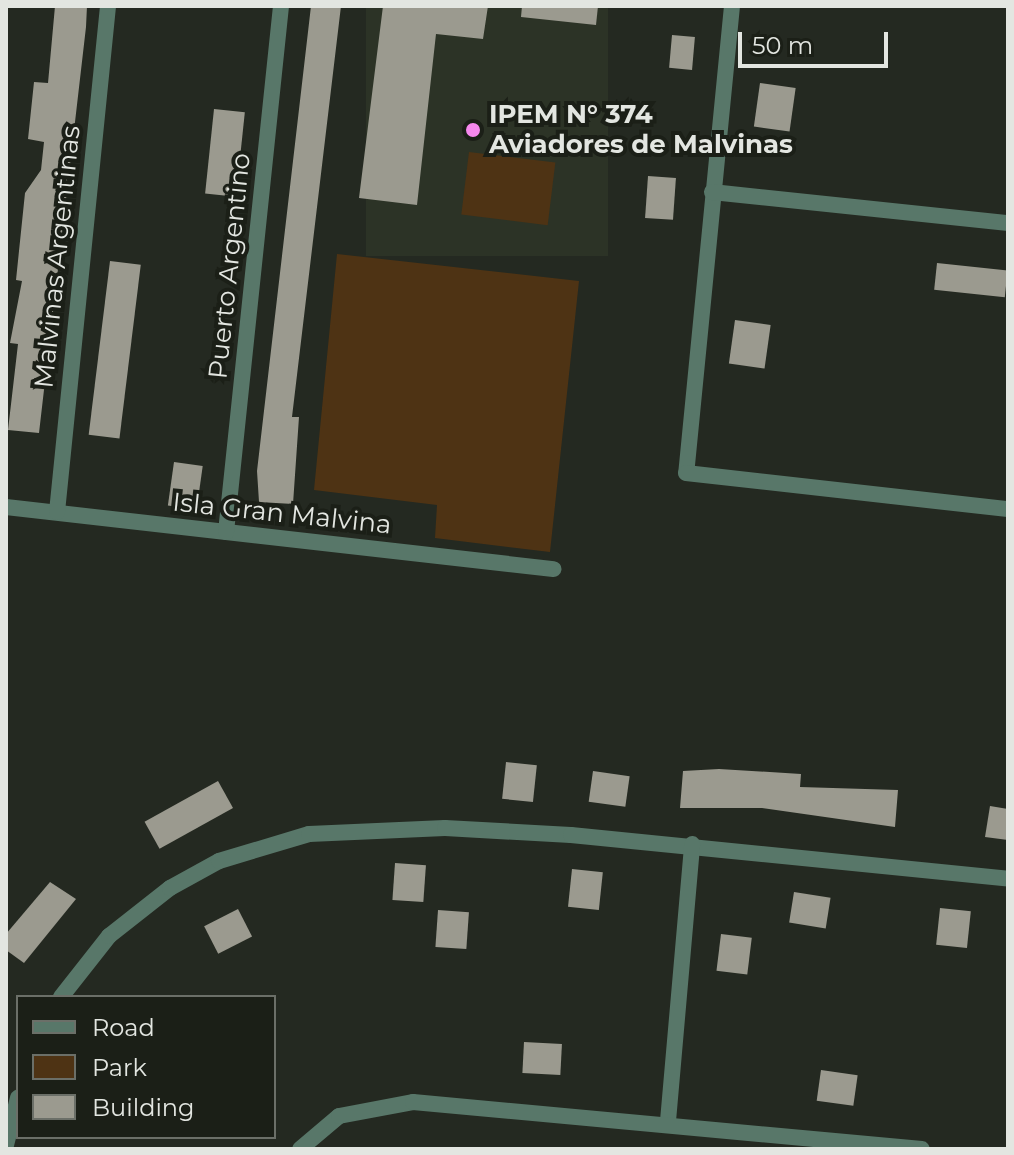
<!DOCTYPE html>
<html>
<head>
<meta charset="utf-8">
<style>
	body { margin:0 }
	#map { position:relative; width:1014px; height:1155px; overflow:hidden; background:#242921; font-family:Montserrat,sans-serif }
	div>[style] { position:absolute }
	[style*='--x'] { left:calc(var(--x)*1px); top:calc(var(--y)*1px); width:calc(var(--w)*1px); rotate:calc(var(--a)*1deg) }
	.built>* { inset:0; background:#2c3326; transform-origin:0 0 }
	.green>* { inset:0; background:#4e3314; transform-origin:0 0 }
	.building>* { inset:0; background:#9b9a8f; transform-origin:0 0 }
	.minor>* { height:16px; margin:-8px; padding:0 8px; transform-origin:8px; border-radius:8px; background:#587769 }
	.dots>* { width:22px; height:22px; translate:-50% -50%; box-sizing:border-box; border:4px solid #1b1f17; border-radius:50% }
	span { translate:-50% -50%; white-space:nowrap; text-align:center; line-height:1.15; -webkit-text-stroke:8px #1b1f17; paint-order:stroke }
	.poi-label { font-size:26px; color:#e3e6e1; font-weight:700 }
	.left { translate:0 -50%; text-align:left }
	.street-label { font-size:26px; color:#e3e6e1 }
	.frame { position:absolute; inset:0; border:8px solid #e3e6e1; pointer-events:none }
	.legend { position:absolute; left:16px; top:995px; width:260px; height:144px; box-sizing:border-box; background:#1b1f17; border:2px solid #6b6f68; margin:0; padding:10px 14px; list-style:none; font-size:24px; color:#e3e6e1 }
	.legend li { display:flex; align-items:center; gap:16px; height:40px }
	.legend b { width:40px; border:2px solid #6b6f68 }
	.scale { position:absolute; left:738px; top:32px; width:150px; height:36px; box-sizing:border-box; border:4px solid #e3e6e1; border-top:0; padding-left:10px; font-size:24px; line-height:28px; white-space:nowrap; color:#e3e6e1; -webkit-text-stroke:6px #1b1f17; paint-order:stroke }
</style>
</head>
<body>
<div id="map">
	<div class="built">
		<div style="left:366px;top:6px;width:242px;height:250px"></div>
	</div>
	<div class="green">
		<div style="left:469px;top:152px;width:87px;height:63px;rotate:7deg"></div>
		<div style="clip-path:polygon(337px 254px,579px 281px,550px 552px,435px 538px,437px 505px,314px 490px)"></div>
	</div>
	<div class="building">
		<div style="clip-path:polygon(55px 6px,87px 6px,86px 27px,39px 433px,8px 430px,18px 344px,10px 343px,22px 281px,16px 280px,25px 193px,41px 170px,44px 142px,28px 139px,34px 82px,48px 83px)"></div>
		<div style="clip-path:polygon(311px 6px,341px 6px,292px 417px,299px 417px,293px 504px,259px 502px,257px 471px)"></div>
		<div style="clip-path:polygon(383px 6px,488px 6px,483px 39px,436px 34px,417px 205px,359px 198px)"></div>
		<div style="clip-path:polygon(522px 6px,598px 6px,596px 25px,521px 17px)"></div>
		<div style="left:672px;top:35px;width:23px;height:33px;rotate:5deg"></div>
		<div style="left:760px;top:83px;width:36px;height:44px;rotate:8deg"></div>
		<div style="left:214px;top:109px;width:31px;height:85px;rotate:6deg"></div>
		<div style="left:648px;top:176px;width:28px;height:42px;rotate:4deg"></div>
		<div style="left:110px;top:261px;width:31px;height:175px;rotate:7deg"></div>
		<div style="left:937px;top:263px;width:71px;height:27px;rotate:6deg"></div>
		<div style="left:735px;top:320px;width:36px;height:44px;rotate:8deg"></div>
		<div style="left:174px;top:462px;width:29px;height:44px;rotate:8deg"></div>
		<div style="left:506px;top:762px;width:31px;height:37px;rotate:6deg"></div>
		<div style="clip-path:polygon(719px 769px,801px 774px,800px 787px,898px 790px,895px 827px,762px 808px,680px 808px,683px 771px)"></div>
		<div style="left:593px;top:771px;width:37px;height:31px;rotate:8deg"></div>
		<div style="left:218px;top:781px;width:31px;height:84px;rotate:61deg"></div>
		<div style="clip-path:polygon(990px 806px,1008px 809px,1008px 840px,985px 837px)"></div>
		<div style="left:395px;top:863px;width:31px;height:37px;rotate:4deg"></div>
		<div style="left:572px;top:869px;width:31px;height:38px;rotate:6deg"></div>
		<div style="clip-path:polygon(50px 882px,76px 899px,24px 963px,6px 950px,6px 934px)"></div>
		<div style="left:794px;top:892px;width:37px;height:31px;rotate:9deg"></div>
		<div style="left:940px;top:908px;width:31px;height:37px;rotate:6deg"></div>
		<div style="left:238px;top:909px;width:31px;height:38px;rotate:63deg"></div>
		<div style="left:438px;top:910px;width:31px;height:37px;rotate:4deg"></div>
		<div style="left:721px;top:934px;width:31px;height:37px;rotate:7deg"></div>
		<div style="left:524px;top:1042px;width:38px;height:31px;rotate:3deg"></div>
		<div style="left:821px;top:1070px;width:37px;height:31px;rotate:8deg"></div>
	</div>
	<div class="minor">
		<div style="--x:732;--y:6;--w:469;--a:95.6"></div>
		<div style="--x:686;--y:473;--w:324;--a:6.4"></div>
		<div style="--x:712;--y:192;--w:298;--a:6"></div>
		<div style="--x:6;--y:507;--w:551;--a:6.47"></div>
		<div style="--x:57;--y:512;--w:509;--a:-84.24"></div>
		<div style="--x:226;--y:532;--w:529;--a:-84.03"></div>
		<div style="--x:61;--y:997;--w:78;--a:-51.8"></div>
		<div style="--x:109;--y:936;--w:78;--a:-38.2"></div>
		<div style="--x:170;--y:888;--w:56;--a:-28.9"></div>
		<div style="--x:219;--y:861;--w:94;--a:-16.7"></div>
		<div style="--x:309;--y:834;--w:136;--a:-2.5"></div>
		<div style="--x:445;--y:828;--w:126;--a:3.2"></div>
		<div style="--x:571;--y:835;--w:439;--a:5.7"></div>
		<div style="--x:668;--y:1121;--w:278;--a:-85"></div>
		<div style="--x:6;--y:1145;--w:49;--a:-75.7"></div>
		<div style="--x:300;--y:1149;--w:51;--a:-40.2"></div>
		<div style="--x:339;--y:1116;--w:75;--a:-10.7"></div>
		<div style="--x:413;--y:1102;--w:511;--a:5.28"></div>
	</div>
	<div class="dots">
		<div style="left:473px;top:130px;background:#f688ed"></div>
	</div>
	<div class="poi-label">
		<span class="left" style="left:489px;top:130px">IPEM N° 374<br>Aviadores de Malvinas</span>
	</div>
	<div class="street-label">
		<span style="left:58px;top:257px;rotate:-84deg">Malvinas Argentinas</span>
		<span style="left:230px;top:266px;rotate:-84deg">Puerto Argentino</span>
		<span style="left:282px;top:514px;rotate:6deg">Isla Gran Malvina</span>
	</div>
	<div class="frame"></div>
	<ul class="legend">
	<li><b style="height:10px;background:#587769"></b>Road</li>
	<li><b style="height:22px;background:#4e3314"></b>Park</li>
	<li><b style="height:22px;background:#9b9a8f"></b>Building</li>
	</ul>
	<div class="scale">50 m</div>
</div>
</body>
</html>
